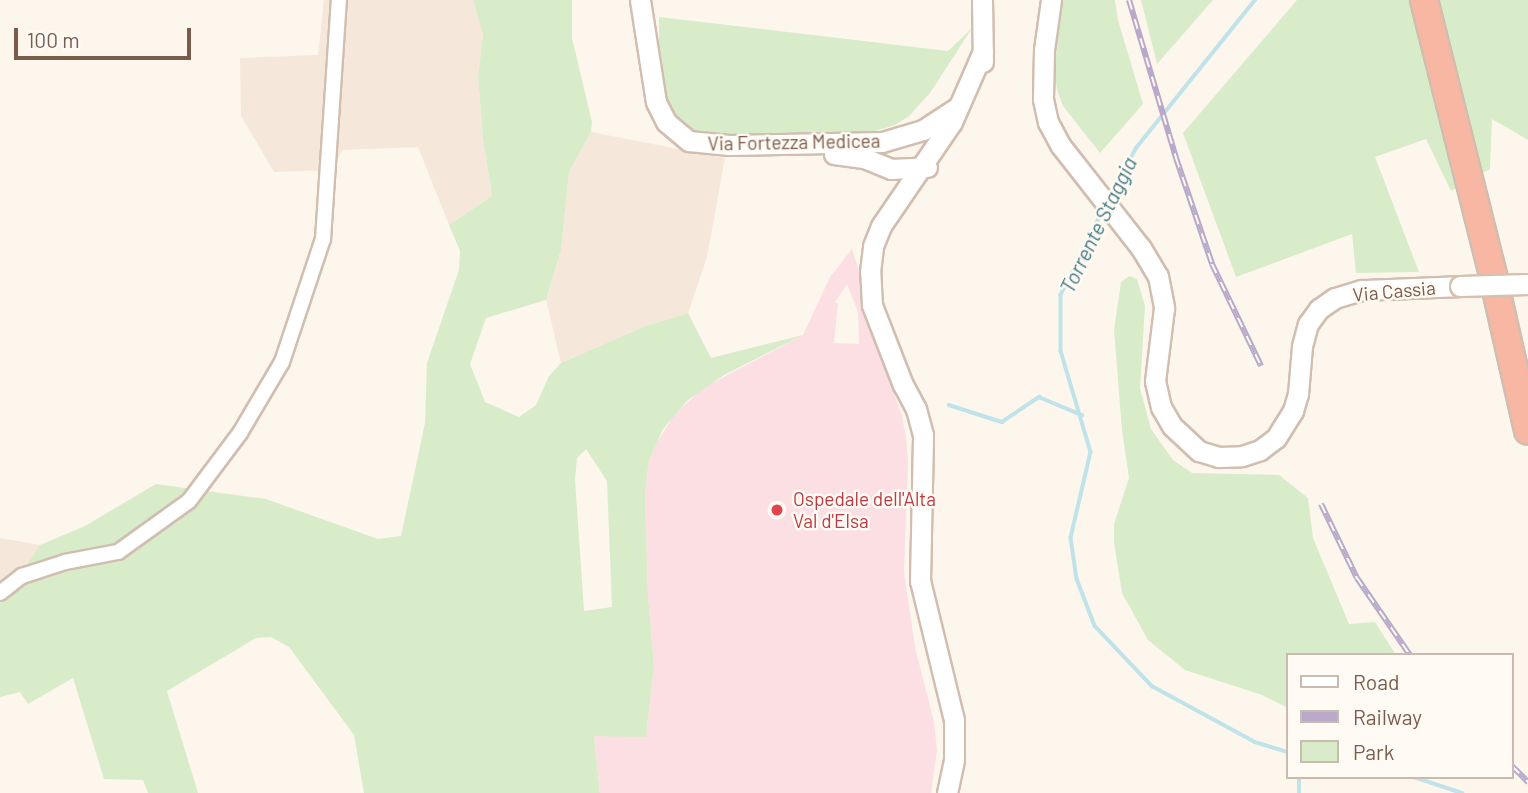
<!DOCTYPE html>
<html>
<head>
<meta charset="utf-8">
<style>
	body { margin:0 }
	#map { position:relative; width:1528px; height:793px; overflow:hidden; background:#fdf6ec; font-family:Barlow,sans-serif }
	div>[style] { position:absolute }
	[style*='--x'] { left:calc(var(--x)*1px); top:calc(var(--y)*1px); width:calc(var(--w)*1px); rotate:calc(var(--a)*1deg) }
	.residential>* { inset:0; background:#f5e8da }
	.medical>* { inset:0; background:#fbdfe3 }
	.green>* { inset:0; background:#d8ecc9 }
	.stream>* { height:3.5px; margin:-1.75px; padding:0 1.75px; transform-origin:1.75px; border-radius:1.75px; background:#bfe3e8 }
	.roads { filter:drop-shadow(2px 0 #d1beb0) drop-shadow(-2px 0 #d1beb0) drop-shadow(0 2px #d1beb0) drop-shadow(0 -2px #d1beb0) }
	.street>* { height:14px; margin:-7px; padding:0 7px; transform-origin:7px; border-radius:7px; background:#fff }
	.secondary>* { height:19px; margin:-9.5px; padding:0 9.5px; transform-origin:9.5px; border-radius:9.5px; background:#fff }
	.highway>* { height:26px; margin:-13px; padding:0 13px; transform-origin:13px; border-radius:13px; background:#f7b7a3 }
	.rail>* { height:6px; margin-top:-3px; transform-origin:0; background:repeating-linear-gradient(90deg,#fffaf3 0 10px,#b9a8c9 0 20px); box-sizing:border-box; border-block:2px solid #b9a8c9 }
	.bridges { filter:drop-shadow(2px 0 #d6c0b0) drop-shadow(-2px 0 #d6c0b0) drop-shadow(0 2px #d6c0b0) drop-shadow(0 -2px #d6c0b0) }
	.secondary-bridge>* { height:19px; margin:-9.5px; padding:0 9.5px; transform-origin:9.5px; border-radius:9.5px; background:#fff }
	.dots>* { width:19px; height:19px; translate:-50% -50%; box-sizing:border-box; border:4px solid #fffaf3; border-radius:50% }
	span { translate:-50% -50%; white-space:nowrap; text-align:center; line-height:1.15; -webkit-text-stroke:5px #fffaf3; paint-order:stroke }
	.street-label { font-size:19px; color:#7a5c4d }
	.health-label { font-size:19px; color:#be3a42 }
	.left { translate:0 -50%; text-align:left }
	.water-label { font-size:21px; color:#437c86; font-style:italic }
	.legend { position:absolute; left:1286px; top:653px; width:228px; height:126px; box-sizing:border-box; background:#fffaf3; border:2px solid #cabbb1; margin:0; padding:9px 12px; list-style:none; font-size:21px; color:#7a5c4d }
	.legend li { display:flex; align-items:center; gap:14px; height:35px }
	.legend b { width:35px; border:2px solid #cabbb1 }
	.scale { position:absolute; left:14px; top:28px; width:177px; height:32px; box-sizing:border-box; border:4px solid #7a5c4d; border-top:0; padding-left:9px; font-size:21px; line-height:24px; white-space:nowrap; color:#7a5c4d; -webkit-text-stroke:5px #fffaf3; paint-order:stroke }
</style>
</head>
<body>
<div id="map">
	<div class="residential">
		<div style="clip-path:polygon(324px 0,473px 0,483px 35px,478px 76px,483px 140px,492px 196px,449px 225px,418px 147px,343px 150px,330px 170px,274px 172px,241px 116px,240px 58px,318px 55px)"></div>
		<div style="clip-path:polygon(591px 132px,725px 158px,707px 257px,688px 313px,643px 327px,561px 363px,546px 300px,561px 250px,569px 172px)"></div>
		<div style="clip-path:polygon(0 538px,40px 545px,0 604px)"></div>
	</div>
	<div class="medical">
		<div style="clip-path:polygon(evenodd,852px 249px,863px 284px,867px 316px,902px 416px,906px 438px,908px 462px,904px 572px,915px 647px,934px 722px,937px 750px,931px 793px,600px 793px,594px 735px,646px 736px,654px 666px,648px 595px,645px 494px,649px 460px,656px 444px,674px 415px,703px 388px,803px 335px,830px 277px,852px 249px,847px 284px,858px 312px,859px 344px,834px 343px,838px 303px,835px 302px,847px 284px)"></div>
	</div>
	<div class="green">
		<div style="clip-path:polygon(evenodd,473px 0,572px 0,572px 38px,592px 122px,591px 132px,569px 172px,561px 250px,546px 300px,486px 318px,470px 364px,485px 402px,519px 417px,536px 405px,549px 376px,561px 363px,643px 327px,688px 313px,711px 358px,803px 335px,724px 375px,688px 400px,663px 429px,649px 460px,645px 494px,648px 595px,654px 666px,646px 737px,594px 736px,600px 793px,364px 793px,354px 735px,289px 647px,271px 637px,256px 638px,167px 691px,198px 793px,148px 793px,143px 780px,104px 779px,73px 678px,28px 704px,20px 692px,0 697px,0 604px,40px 545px,85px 526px,156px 484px,266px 499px,378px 539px,401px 536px,425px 423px,427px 363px,459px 270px,460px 251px,449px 225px,492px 196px,483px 140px,478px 76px,483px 35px,473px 0,586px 449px,607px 481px,612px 607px,584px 611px,575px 479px,577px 458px,586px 449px)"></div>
		<div style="clip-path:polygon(1059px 0,1115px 0,1118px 20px,1143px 104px,1100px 153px,1063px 106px,1057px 90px,1055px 74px)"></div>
		<div style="clip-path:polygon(1141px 0,1213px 0,1157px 64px)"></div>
		<div style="clip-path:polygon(1297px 0,1528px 0,1528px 140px,1492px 119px,1490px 169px,1451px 191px,1426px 139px,1375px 157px,1419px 272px,1356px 273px,1352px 234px,1236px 277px,1183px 133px)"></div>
		<div style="clip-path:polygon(659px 17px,948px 51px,972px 28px,930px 93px,909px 116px,895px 125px,859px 136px,734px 141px,694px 133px,675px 116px,666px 97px,659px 68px)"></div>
		<div style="clip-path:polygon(1129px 276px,1137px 279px,1145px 306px,1140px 388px,1151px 429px,1173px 460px,1192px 473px,1279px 475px,1308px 498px,1313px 538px,1349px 624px,1375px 622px,1396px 655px,1288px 655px,1288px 708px,1262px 695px,1185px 670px,1148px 640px,1122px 593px,1114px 542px,1114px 524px,1129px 478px,1122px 430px,1114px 330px,1121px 282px)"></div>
	</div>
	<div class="stream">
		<div style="--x:1110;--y:198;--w:56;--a:-62.5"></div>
		<div style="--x:1136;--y:148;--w:190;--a:-51.2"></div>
		<div style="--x:1103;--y:211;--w:94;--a:116.6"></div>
		<div style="--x:1061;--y:295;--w:56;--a:90"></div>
		<div style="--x:1061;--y:351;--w:105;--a:73.5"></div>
		<div style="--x:1091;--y:452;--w:88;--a:103.1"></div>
		<div style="--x:1071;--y:538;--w:41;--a:81.7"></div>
		<div style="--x:1077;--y:579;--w:50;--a:69"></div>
		<div style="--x:1095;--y:626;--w:83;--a:46.5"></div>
		<div style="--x:1152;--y:686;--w:117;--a:28.5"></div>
		<div style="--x:1255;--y:742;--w:34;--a:17"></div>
		<div style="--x:949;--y:405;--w:56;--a:17.8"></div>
		<div style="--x:1002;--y:422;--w:45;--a:-34"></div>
		<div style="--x:1039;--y:397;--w:47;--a:22.7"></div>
		<div style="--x:1414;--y:777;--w:51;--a:18.4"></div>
		<div style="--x:1299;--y:793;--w:16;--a:-90"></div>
	</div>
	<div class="roads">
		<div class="street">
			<div style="--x:0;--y:593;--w:28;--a:-38"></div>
			<div style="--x:22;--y:576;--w:45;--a:-18"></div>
			<div style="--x:65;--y:562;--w:54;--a:-10.7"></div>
			<div style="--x:118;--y:552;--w:87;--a:-35.7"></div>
			<div style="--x:189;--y:501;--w:85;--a:-53.1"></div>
			<div style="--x:240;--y:433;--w:82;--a:-59.4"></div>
			<div style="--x:282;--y:362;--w:130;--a:-71.6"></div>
			<div style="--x:323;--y:239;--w:240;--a:-86.2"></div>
		</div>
		<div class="secondary">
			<div style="--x:640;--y:0;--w:103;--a:81.1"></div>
			<div style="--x:656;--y:102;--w:22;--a:63"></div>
			<div style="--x:666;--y:122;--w:30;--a:40"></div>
			<div style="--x:689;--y:141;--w:40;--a:5.7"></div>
			<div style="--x:729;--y:145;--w:153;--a:-1.1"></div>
			<div style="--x:882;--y:142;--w:43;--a:-16.3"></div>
			<div style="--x:923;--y:130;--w:42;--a:-33.3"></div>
			<div style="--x:982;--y:0;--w:62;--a:89.1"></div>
			<div style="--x:1051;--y:0;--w:50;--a:98"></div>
			<div style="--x:1044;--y:50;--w:49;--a:91.2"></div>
			<div style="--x:1043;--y:99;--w:24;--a:78"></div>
			<div style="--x:1048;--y:122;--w:27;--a:62"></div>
			<div style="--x:1061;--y:146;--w:130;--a:51.9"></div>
			<div style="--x:1141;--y:248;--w:33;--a:59"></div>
			<div style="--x:1158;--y:276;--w:33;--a:79"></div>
			<div style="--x:1164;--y:308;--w:74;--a:97"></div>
			<div style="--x:1155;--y:381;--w:27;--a:77"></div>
			<div style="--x:1161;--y:407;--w:22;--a:60"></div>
			<div style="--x:1172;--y:426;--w:37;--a:43"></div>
			<div style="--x:1199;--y:451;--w:21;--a:17"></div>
			<div style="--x:1219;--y:457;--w:23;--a:-2"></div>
			<div style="--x:1242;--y:456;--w:19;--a:-18"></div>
			<div style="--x:1260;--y:450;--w:20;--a:-37"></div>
			<div style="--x:1276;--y:438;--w:32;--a:-58"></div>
			<div style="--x:1293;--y:411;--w:18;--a:-74"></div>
			<div style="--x:1298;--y:394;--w:48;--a:-85.2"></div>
			<div style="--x:1302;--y:346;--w:23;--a:-75"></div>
			<div style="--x:1308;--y:324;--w:19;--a:-54"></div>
			<div style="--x:1319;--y:309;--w:19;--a:-35"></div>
			<div style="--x:1335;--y:298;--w:28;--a:-17"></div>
			<div style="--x:1362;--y:290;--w:98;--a:-2.3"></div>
			<div style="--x:834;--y:154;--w:30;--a:8"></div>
			<div style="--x:864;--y:158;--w:29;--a:22"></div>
			<div style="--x:891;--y:169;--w:36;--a:-3"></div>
			<div style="--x:947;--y:793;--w:35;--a:-78"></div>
			<div style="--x:954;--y:759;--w:39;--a:-90"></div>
			<div style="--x:954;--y:720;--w:143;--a:-103.7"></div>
			<div style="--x:920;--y:581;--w:146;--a:-88.8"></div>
			<div style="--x:923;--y:435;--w:27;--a:-105"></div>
			<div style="--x:916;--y:409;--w:27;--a:-118"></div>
			<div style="--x:903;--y:385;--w:86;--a:-111.2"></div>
			<div style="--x:872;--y:305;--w:33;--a:-93"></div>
			<div style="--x:870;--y:272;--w:26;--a:-83"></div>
			<div style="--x:873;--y:246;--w:22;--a:-68"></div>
			<div style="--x:881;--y:226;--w:126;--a:-55.7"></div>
			<div style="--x:952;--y:122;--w:77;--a:-66.4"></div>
		</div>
		<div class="highway">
			<div style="--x:1424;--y:0;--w:284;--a:75.9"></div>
			<div style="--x:1497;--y:294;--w:140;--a:77.2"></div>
		</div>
	</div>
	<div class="rail">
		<div style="--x:1129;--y:0;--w:165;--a:73.4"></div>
		<div style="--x:1176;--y:158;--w:112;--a:71.2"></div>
		<div style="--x:1212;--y:264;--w:113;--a:64.3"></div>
		<div style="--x:1321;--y:504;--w:82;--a:64.1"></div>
		<div style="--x:1357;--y:578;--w:93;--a:55.5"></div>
		<div style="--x:1512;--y:766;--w:23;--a:45"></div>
	</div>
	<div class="bridges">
		<div class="secondary-bridge">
			<div style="--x:1460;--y:286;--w:68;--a:-1.7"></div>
		</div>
	</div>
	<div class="dots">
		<div style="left:777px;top:510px;background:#e0444e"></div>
	</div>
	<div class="street-label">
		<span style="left:794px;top:142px;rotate:-1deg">Via Fortezza Medicea</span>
		<span style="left:1394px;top:291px;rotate:-5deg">Via Cassia</span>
	</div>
	<div class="health-label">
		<span class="left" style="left:793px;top:510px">Ospedale dell'Alta<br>Val d'Elsa</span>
	</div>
	<div class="water-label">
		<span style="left:1098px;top:225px;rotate:-64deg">Torrente Staggia</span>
	</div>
	<ul class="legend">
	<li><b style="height:9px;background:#fff"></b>Road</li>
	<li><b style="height:9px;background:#b9a8c9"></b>Railway</li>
	<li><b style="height:19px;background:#d8ecc9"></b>Park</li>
	</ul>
	<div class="scale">100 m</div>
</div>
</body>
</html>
